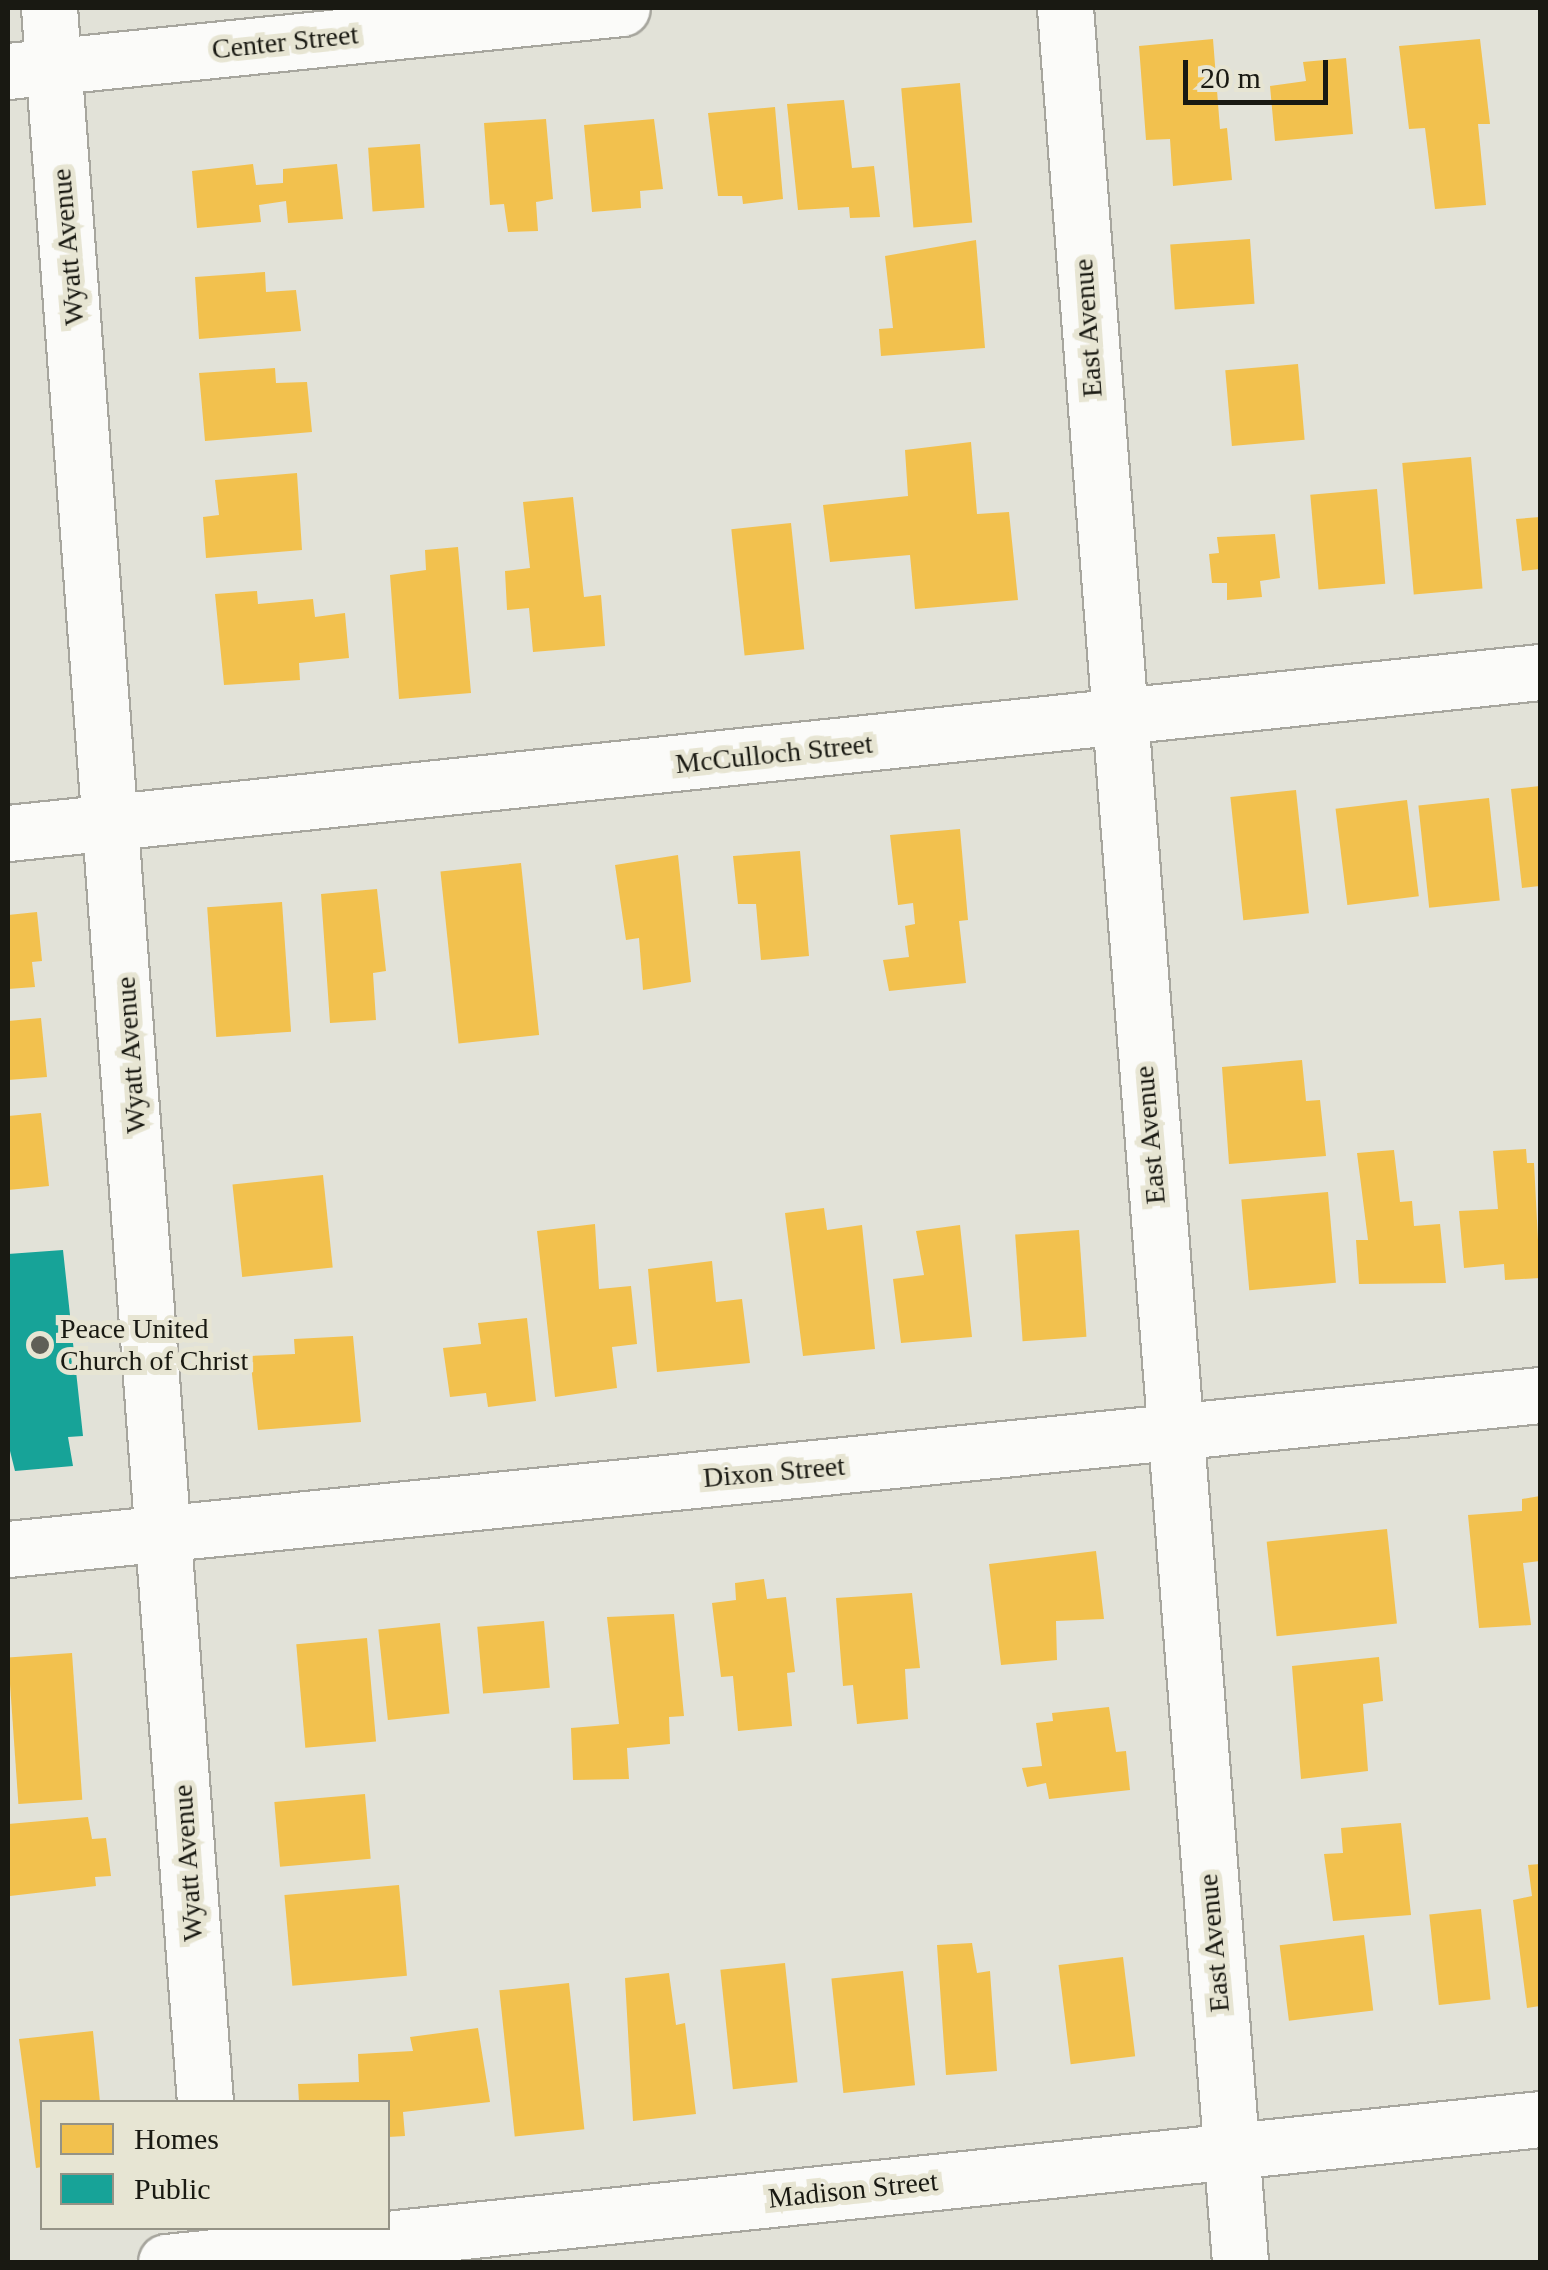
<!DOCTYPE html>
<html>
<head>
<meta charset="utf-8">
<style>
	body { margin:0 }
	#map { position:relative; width:1548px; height:2270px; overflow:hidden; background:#e2e2d8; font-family:Georgia,serif }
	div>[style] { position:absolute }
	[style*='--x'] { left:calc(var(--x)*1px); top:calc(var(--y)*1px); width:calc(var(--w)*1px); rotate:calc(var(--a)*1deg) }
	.homes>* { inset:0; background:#f2c14e; transform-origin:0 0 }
	.public>* { inset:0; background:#17a398 }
	.roads { filter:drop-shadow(2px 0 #a7a69e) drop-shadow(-2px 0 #a7a69e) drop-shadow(0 2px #a7a69e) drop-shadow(0 -2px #a7a69e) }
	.minor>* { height:55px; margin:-27.5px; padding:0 27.5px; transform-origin:27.5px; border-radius:27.5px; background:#fbfbf9 }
	.dots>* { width:28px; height:28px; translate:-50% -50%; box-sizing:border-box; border:5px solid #e7e5d3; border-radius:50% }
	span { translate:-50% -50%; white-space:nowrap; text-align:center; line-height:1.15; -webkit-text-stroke:10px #e7e5d3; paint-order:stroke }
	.street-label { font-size:28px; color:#191912 }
	.poi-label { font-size:28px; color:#191912 }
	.left { translate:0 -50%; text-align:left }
	.frame { position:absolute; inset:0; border:10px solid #191912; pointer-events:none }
	.legend { position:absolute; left:40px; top:2100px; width:350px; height:130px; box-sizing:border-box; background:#e7e5d3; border:2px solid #959386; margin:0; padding:12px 18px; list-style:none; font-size:30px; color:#191912 }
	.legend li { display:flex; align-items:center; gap:20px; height:50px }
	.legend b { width:50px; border:2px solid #959386 }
	.scale { position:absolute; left:1183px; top:60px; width:145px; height:45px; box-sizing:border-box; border:5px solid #191912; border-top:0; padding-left:12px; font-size:30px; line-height:35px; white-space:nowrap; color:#191912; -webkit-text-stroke:8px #e7e5d3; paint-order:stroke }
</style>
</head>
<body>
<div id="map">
	<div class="homes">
		<div style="clip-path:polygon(1213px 39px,1220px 129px,1227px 128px,1232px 180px,1173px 186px,1170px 139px,1146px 140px,1139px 46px)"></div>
		<div style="clip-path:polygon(1480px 39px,1490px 124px,1478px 124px,1486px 205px,1435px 209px,1425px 128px,1409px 129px,1399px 46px)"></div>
		<div style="clip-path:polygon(1346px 58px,1353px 134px,1275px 141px,1270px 86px,1306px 81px,1303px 62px)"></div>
		<div style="left:960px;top:83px;width:140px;height:59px;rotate:85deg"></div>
		<div style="clip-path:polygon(844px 100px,852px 168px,874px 166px,880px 217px,850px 218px,849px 207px,798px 210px,787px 104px)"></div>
		<div style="clip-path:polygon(775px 107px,783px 199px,743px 204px,742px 196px,718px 196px,708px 113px)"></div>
		<div style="clip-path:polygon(546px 119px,553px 199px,536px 202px,538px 231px,508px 232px,504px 204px,490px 205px,484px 123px)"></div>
		<div style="clip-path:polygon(654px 119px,663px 189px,640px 191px,641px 208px,592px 212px,584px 125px)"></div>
		<div style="left:420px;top:144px;width:64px;height:52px;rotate:86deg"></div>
		<div style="clip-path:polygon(253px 164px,256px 185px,283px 183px,283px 169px,337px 164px,343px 219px,288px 223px,286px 201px,259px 205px,261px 222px,197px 228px,192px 171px)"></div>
		<div style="left:1250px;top:239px;width:65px;height:80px;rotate:86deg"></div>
		<div style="clip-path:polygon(976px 240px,985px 348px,881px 356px,879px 329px,893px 328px,885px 256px)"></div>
		<div style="clip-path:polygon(265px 272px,266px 292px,296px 290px,301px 331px,199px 339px,195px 277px)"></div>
		<div style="left:1298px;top:364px;width:76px;height:73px;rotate:85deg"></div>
		<div style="clip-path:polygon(275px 368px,276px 383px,307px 382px,312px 432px,205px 441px,199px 373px)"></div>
		<div style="clip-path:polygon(971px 442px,977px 514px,1009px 512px,1018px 600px,915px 609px,910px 555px,830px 562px,823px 505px,908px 496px,905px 450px)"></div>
		<div style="left:1471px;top:457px;width:132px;height:69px;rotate:85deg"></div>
		<div style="clip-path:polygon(297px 473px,302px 550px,206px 558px,203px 517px,219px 515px,215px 480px)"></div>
		<div style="left:1377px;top:489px;width:95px;height:67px;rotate:85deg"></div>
		<div style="clip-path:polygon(573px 497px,584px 597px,601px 595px,605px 646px,533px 652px,529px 608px,507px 610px,505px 571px,530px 568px,523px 502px)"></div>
		<div style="clip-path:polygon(1540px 517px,1540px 569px,1522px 571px,1516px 519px)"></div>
		<div style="left:791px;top:523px;width:127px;height:60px;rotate:84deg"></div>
		<div style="clip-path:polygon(1275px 534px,1280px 578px,1260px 581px,1262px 597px,1227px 600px,1227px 583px,1212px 583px,1209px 554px,1219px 553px,1217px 537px)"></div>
		<div style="clip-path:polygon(458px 547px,471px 693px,399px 699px,390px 575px,426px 570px,425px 550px)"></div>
		<div style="clip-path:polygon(257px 591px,258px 604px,313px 599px,315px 617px,345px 613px,349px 658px,299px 663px,300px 680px,224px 685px,215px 594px)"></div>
		<div style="clip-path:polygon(1540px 786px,1540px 886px,1522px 888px,1511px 789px)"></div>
		<div style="left:1296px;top:790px;width:124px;height:66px;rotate:84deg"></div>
		<div style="left:1489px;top:798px;width:103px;height:71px;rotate:84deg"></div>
		<div style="left:1407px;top:800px;width:97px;height:72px;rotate:83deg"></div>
		<div style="clip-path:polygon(960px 829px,968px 920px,959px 921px,966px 983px,889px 991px,883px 960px,909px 957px,905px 926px,915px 924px,913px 903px,898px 905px,890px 835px)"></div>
		<div style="clip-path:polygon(800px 851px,809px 956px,761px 960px,756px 904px,738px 904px,733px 856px)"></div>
		<div style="clip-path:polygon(678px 855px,691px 982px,643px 990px,639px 938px,626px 940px,615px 865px)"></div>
		<div style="left:521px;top:863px;width:173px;height:81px;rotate:84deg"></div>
		<div style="clip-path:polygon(377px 889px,386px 971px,373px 973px,376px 1020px,330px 1023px,321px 894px)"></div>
		<div style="left:282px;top:902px;width:130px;height:75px;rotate:86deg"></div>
		<div style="clip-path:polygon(37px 912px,42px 961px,32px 962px,35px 987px,8px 989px,8px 915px)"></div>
		<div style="clip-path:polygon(41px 1018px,47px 1077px,8px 1080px,8px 1021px)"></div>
		<div style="clip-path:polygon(1302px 1060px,1306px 1101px,1320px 1100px,1326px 1156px,1229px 1164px,1222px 1067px)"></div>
		<div style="clip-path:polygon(41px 1113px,49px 1186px,8px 1190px,8px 1116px)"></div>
		<div style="clip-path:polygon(1526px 1149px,1527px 1163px,1534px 1163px,1540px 1278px,1505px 1280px,1504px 1264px,1464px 1268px,1459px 1211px,1498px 1209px,1493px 1151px)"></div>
		<div style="clip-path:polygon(1394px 1150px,1400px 1202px,1412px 1201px,1414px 1226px,1440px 1224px,1446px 1283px,1359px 1284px,1356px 1240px,1368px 1240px,1357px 1153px)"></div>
		<div style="left:323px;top:1175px;width:93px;height:91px;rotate:84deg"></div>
		<div style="left:1328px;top:1192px;width:91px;height:87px;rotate:85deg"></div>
		<div style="clip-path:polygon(824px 1208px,827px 1230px,862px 1225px,875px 1349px,803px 1356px,785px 1213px)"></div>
		<div style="clip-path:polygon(595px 1224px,599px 1289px,631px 1286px,637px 1344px,612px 1347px,617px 1388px,555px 1397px,537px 1231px)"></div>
		<div style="clip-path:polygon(960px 1225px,972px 1337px,901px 1343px,893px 1279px,924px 1275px,916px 1231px)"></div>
		<div style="left:1079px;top:1230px;width:107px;height:64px;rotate:86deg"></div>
		<div style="clip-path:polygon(712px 1261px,716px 1302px,742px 1299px,750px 1363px,657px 1372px,648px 1269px)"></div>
		<div style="clip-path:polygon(527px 1318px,536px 1401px,488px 1407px,486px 1393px,450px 1397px,443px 1348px,481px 1344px,478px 1323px)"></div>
		<div style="clip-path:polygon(353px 1336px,361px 1422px,258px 1430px,250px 1356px,295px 1354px,294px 1339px)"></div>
		<div style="clip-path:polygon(1540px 1496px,1540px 1561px,1523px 1563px,1531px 1625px,1479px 1628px,1468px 1515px,1522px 1511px,1522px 1499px)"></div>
		<div style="left:1387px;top:1529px;width:95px;height:121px;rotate:84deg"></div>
		<div style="clip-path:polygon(1096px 1551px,1104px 1619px,1056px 1621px,1057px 1660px,1001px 1665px,989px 1564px)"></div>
		<div style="clip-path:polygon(764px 1579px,767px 1599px,786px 1597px,795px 1672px,787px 1673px,792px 1726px,738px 1731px,733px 1676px,721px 1677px,712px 1603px,736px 1600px,735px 1583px)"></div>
		<div style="clip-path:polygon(912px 1593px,920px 1668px,905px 1669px,908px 1719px,857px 1724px,853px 1685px,843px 1686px,836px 1598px)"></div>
		<div style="clip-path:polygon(674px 1614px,684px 1716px,669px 1717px,670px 1744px,627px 1748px,629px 1779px,573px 1780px,571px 1728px,619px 1724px,607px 1617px)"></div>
		<div style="left:544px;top:1621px;width:67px;height:67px;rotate:85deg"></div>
		<div style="left:440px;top:1623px;width:91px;height:62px;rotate:84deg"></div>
		<div style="left:367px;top:1638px;width:104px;height:71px;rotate:85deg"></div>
		<div style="left:72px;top:1653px;width:147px;height:64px;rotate:86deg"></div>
		<div style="clip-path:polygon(1379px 1657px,1383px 1701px,1363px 1704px,1368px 1771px,1301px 1779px,1292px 1666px)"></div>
		<div style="clip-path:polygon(1109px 1707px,1116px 1752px,1126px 1751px,1130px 1790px,1049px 1799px,1046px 1783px,1027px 1787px,1022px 1768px,1042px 1766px,1036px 1723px,1053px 1721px,1052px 1713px)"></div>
		<div style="left:365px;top:1794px;width:65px;height:91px;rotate:85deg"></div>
		<div style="clip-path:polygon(88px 1817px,92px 1839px,106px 1838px,111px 1876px,95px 1877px,96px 1886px,10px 1896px,8px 1824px)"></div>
		<div style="clip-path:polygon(1401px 1823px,1411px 1915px,1333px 1921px,1324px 1854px,1343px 1853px,1341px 1828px)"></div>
		<div style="clip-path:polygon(1540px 1864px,1540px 2006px,1527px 2008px,1513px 1900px,1532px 1896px,1528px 1865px)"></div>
		<div style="left:399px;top:1885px;width:91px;height:115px;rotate:85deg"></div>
		<div style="left:1481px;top:1909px;width:91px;height:52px;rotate:84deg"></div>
		<div style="left:1364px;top:1935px;width:76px;height:85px;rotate:83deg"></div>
		<div style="clip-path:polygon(972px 1943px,977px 1973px,990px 1971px,997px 2071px,946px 2075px,937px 1945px)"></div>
		<div style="left:1123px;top:1957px;width:100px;height:65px;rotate:83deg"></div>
		<div style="left:785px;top:1963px;width:120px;height:65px;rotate:84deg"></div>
		<div style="left:903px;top:1971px;width:115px;height:72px;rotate:84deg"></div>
		<div style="clip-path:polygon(669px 1973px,676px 2025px,685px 2023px,696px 2114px,633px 2121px,625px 1978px)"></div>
		<div style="left:569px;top:1983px;width:147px;height:70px;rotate:84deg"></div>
		<div style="clip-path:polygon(478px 2028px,490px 2102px,403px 2112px,405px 2136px,388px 2137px,388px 2102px,299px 2102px,298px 2084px,359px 2082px,358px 2054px,413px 2051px,410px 2037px)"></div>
		<div style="clip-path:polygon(93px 2031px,100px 2102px,42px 2102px,42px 2167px,36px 2168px,19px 2039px)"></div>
	</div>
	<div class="public">
		<div style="clip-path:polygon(63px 1250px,83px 1436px,68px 1437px,73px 1466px,15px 1471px,8px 1443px,8px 1254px)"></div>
	</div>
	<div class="roads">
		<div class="minor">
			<div style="--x:49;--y:8;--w:2100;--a:85.74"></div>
			<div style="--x:1065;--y:8;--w:2261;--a:85.56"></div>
			<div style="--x:8;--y:71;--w:617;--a:-5.86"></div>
			<div style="--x:8;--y:833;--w:1540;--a:-6"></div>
			<div style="--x:8;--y:1549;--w:1540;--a:-5.74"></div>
			<div style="--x:166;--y:2262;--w:1381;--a:-5.94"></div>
		</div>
	</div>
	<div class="dots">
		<div style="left:40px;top:1345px;background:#5f5f57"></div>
	</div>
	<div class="street-label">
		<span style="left:285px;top:42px;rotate:-6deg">Center Street</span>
		<span style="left:68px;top:247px;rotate:-95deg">Wyatt Avenue</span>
		<span style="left:1088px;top:328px;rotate:-94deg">East Avenue</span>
		<span style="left:774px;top:754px;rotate:-6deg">McCulloch Street</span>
		<span style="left:131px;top:1055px;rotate:-94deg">Wyatt Avenue</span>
		<span style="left:1150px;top:1135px;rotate:-95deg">East Avenue</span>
		<span style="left:774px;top:1472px;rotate:-5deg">Dixon Street</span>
		<span style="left:188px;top:1863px;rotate:-94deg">Wyatt Avenue</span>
		<span style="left:1214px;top:1943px;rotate:-95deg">East Avenue</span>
		<span style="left:853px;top:2190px;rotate:-6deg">Madison Street</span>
	</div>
	<div class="poi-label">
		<span class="left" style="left:60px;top:1345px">Peace United<br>Church of Christ</span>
	</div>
	<div class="frame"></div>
	<ul class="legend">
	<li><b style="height:28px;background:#f2c14e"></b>Homes</li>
	<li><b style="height:28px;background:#17a398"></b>Public</li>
	</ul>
	<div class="scale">20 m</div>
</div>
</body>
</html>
